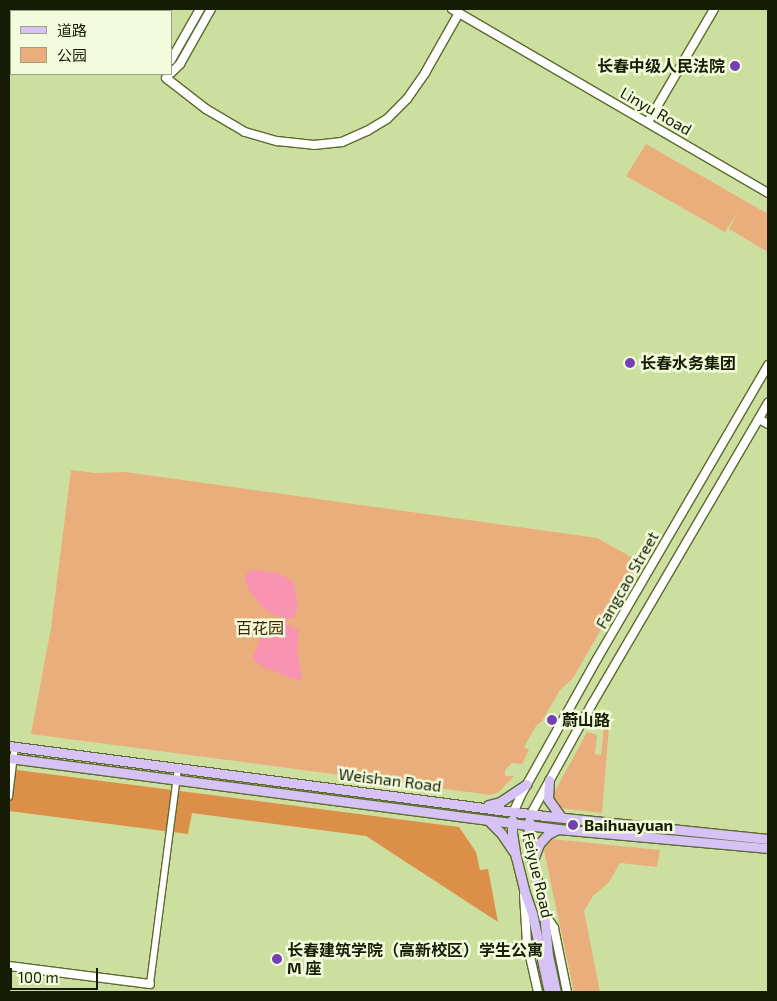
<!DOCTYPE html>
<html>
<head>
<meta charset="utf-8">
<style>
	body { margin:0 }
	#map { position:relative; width:777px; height:1001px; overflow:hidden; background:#cddf9f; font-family:"Exo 2","Noto Sans SC",sans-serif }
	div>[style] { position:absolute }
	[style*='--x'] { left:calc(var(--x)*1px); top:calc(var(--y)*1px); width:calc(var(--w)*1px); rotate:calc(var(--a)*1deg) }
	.green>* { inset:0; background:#eaae7c }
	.forest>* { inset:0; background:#db8f48 }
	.water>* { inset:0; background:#f993b2 }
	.roads { filter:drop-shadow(1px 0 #5b6a2e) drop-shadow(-1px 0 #5b6a2e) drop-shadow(0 1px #5b6a2e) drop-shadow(0 -1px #5b6a2e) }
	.street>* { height:5.5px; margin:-2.75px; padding:0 2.75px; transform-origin:2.75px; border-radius:2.75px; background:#fff }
	.secondary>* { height:8px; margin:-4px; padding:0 4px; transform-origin:4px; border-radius:4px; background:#fff }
	.primary>* { height:9px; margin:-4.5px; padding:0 4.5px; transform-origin:4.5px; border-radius:4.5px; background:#d6c2f5 }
	.dots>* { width:14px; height:14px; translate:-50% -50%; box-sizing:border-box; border:2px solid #f2fcdc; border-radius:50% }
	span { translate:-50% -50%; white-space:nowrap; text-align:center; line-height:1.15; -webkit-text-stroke:5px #f2fcdc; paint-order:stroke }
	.poi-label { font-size:16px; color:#171d05; font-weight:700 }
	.right { translate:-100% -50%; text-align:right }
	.left { translate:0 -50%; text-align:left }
	.street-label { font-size:16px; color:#171d05 }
	.park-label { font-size:16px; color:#432405 }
	.frame { position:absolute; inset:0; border:10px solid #171d05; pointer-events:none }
	.legend { position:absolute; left:10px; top:10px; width:162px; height:65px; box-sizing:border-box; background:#f2fcdc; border:1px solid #9aa386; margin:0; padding:6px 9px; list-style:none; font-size:15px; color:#171d05 }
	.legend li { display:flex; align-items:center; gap:10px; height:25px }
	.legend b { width:25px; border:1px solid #9aa386 }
	.scale { position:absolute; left:10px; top:968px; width:88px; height:22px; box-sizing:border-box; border:2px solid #171d05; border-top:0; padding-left:6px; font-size:15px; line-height:18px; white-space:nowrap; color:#171d05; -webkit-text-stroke:4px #f2fcdc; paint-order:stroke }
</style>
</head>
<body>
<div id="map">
	<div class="green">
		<div style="clip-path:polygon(646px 144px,768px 214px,768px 252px,729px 229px,739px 210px,725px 232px,626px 176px)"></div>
		<div style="clip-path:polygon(71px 470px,95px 473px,125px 472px,597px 538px,640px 562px,573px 678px,560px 690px,542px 721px,536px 726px,524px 747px,529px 750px,522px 764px,512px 763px,505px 770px,505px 776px,514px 776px,499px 792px,491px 795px,31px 734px,51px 628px)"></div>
		<div style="clip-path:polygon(604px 727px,609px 727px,602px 813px,560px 808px,554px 801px,554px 793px,587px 732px,597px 735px,595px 754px,601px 755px)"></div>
		<div style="clip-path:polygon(552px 839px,660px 850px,657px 867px,620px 863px,609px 882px,593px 896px,584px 911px,600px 992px,574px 992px,544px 851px,547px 843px)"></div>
	</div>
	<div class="forest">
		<div style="clip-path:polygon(9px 769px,459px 827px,476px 852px,480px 870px,488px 869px,498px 922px,366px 836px,192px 813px,188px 834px,9px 811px)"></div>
	</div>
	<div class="water">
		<div style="clip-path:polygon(255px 570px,278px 573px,293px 581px,297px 599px,297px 610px,293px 618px,287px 618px,286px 624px,299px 630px,297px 650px,302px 676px,299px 681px,261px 666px,254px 660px,253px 655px,264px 632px,272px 624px,282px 624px,283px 617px,274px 615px,262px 607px,248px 589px,244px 577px,247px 573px)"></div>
	</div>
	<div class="roads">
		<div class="street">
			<div style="--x:9;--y:797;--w:50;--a:-83.2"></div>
			<div style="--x:150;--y:984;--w:218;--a:-82.6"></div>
		</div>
		<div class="secondary">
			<div style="--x:452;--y:9;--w:366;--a:30.2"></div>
			<div style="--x:171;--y:60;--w:59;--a:-60.4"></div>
			<div style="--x:171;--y:73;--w:13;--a:-45"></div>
			<div style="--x:180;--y:64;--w:63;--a:-60.6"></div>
			<div style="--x:166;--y:78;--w:51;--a:37.8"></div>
			<div style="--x:206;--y:109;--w:45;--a:30.5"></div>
			<div style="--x:245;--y:132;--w:33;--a:16"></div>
			<div style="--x:277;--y:141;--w:37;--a:6"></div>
			<div style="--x:314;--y:145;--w:28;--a:-6"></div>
			<div style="--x:342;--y:142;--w:27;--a:-24"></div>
			<div style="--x:367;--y:131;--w:23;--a:-31"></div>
			<div style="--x:387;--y:119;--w:28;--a:-45"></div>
			<div style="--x:407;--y:99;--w:32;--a:-55"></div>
			<div style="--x:425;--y:73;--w:69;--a:-60.5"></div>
			<div style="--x:648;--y:122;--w:131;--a:-59.7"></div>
			<div style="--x:759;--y:419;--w:10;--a:29"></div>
			<div style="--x:514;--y:811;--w:17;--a:-66"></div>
			<div style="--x:521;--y:795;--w:156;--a:-60.8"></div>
			<div style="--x:597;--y:659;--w:340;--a:-59.8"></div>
			<div style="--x:531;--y:814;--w:126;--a:-61"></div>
			<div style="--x:592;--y:704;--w:349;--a:-59.7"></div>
			<div style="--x:524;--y:895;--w:48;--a:86.4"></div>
			<div style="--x:527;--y:943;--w:50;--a:77.3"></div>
			<div style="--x:544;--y:913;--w:18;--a:56"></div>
			<div style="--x:554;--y:928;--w:65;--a:78.5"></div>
			<div style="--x:9;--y:966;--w:142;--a:7.3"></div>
		</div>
		<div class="primary">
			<div style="--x:9;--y:746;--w:541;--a:7.44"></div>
			<div style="--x:545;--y:816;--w:224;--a:5.9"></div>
			<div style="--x:9;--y:758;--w:554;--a:7.37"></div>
			<div style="--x:558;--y:829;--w:211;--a:5.2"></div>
			<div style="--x:549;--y:780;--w:19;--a:93"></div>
			<div style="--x:548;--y:799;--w:22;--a:54"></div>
			<div style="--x:488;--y:805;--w:12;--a:-14"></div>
			<div style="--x:500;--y:802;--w:32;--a:-34"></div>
			<div style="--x:488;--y:820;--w:18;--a:45"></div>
			<div style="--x:501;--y:833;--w:22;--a:56"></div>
			<div style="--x:512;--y:820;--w:13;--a:90"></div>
			<div style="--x:512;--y:833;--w:24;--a:81"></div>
			<div style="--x:516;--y:857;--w:34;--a:76"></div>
			<div style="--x:524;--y:890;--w:24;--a:71"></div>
			<div style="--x:532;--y:913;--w:81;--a:77.9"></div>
			<div style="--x:529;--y:821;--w:18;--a:93"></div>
			<div style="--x:528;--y:839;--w:76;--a:77.8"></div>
			<div style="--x:544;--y:913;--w:42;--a:84.6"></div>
			<div style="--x:548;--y:955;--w:38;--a:78"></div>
			<div style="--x:533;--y:860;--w:17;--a:-69"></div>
			<div style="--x:539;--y:844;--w:13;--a:-48"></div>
			<div style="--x:548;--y:834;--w:11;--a:-27"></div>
		</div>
	</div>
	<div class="dots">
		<div style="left:735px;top:66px;background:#753fb5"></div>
		<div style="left:630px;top:363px;background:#753fb5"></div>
		<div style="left:552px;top:720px;background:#753fb5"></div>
		<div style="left:573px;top:825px;background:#753fb5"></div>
		<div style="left:277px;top:959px;background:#753fb5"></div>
	</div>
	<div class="poi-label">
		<span class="right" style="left:725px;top:66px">长春中级人民法院</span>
		<span class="left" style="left:640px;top:363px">长春水务集团</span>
		<span class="left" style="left:562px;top:720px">蔚山路</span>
		<span class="left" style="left:584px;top:825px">Baihuayuan</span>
		<span class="left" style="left:287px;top:959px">长春建筑学院（高新校区）学生公寓<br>M 座</span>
	</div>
	<div class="street-label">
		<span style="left:656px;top:111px;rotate:30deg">Linyu Road</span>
		<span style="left:627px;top:580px;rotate:-60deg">Fangcao Street</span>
		<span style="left:390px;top:780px;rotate:7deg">Weishan Road</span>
		<span style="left:538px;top:875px;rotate:77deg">Feiyue Road</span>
	</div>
	<div class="park-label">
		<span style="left:260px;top:628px">百花园</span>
	</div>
	<div class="frame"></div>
	<ul class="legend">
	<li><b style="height:6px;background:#d6c2f5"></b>道路</li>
	<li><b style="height:14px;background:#eaae7c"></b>公园</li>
	</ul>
	<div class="scale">100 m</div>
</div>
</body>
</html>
